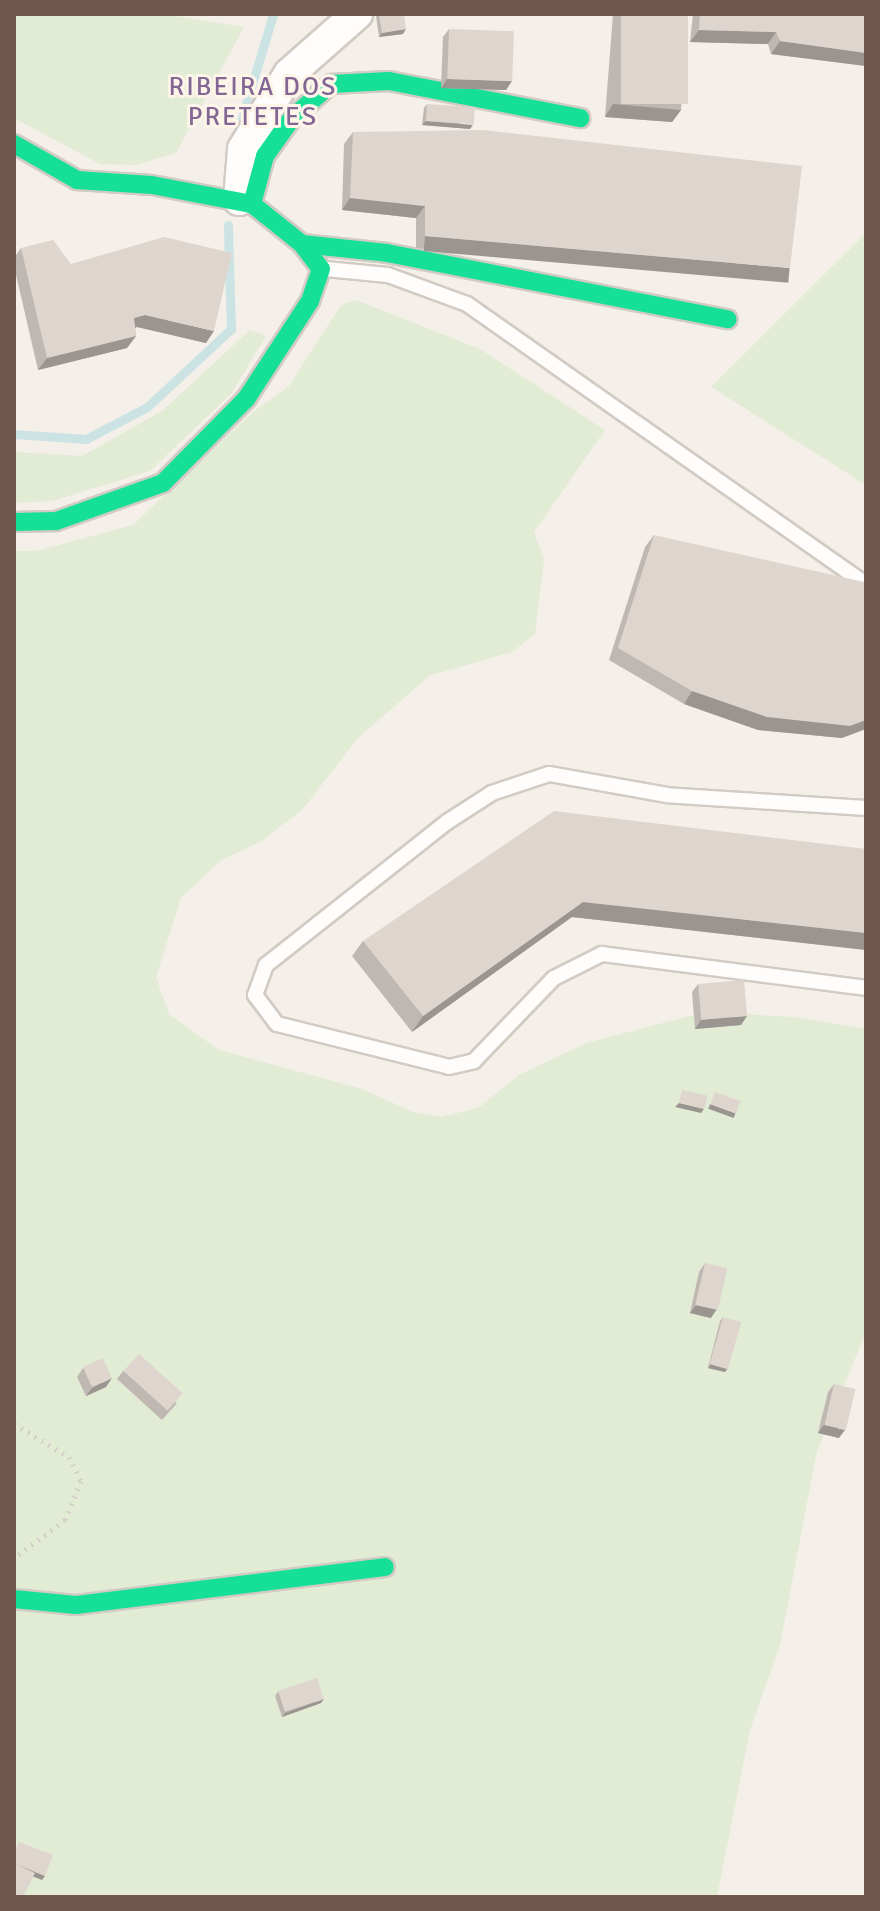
<!DOCTYPE html>
<html>
<head>
<meta charset="utf-8">
<style>
	body { margin:0 }
	#map { position:relative; width:880px; height:1911px; overflow:hidden; background:#f5efe9; font-family:Signika,sans-serif }
	div>[style] { position:absolute }
	[style*='--x'] { left:calc(var(--x)*1px); top:calc(var(--y)*1px); width:calc(var(--w)*1px); rotate:calc(var(--a)*1deg) }
	.green>* { inset:0; background:#e2ebd4 }
	.stream>* { height:9px; margin:-4.5px; padding:0 4.5px; transform-origin:4.5px; border-radius:4.5px; background:#cce3e4 }
	.path>* { height:5px; margin-top:-2.5px; transform-origin:0; background:repeating-linear-gradient(90deg,#d5cfca 0 2px,transparent 0 8px) }
	.roads { filter:drop-shadow(2px 0 #d2cbc4) drop-shadow(-2px 0 #d2cbc4) drop-shadow(0 2px #d2cbc4) drop-shadow(0 -2px #d2cbc4) }
	.lane>* { height:14px; margin:-7px; padding:0 7px; transform-origin:7px; border-radius:7px; background:#fefdfc }
	.street>* { height:30px; margin:-15px; padding:0 15px; transform-origin:15px; border-radius:15px; background:#fefdfc }
	.fast>* { height:18px; margin:-9px; padding:0 9px; transform-origin:9px; border-radius:9px; background:#16e098 }
	.wall>* { inset:0; background:#bfb7b2 }
	.shaded-wall>* { inset:0; background:#9b9591; transform-origin:0 0 }
	.building>* { inset:0; background:#ded5cf; transform-origin:0 0 }
	span { translate:-50% -50%; white-space:nowrap; text-align:center; line-height:1.15; -webkit-text-stroke:6px #fef5e9; paint-order:stroke }
	.neighbourhood-label { font-size:26px; color:#826794; letter-spacing:2px }
	.frame { position:absolute; inset:0; border:16px solid #71574b; pointer-events:none }
</style>
</head>
<body>
<div id="map">
	<div class="green">
		<div style="clip-path:polygon(14px 14px,163px 14px,244px 27px,176px 153px,135px 165px,100px 164px,14px 118px)"></div>
		<div style="clip-path:polygon(866px 233px,866px 485px,711px 387px)"></div>
		<div style="clip-path:polygon(356px 300px,480px 349px,605px 430px,534px 532px,544px 560px,535px 634px,512px 652px,429px 676px,358px 738px,302px 810px,261px 841px,220px 861px,181px 898px,156px 977px,169px 1014px,219px 1050px,362px 1089px,413px 1112px,441px 1117px,478px 1108px,519px 1075px,586px 1043px,705px 1012px,795px 1017px,866px 1029px,866px 1332px,817px 1451px,780px 1645px,750px 1730px,717px 1897px,14px 1897px,14px 551px,36px 551px,133px 525px,253px 412px,289px 386px,341px 305px)"></div>
		<div style="clip-path:polygon(250px 330px,266px 336px,231px 394px,150px 471px,52px 501px,14px 503px,14px 452px,82px 456px,162px 411px)"></div>
	</div>
	<div class="stream">
		<div style="--x:235;--y:141;--w:133;--a:-73.3"></div>
		<div style="--x:14;--y:434;--w:72;--a:4"></div>
		<div style="--x:86;--y:439;--w:69;--a:-27.7"></div>
		<div style="--x:147;--y:407;--w:115;--a:-42.9"></div>
		<div style="--x:231;--y:329;--w:104;--a:-91.7"></div>
	</div>
	<div class="path">
		<div style="--x:14;--y:1424;--w:64;--a:31"></div>
		<div style="--x:69;--y:1457;--w:27;--a:63"></div>
		<div style="--x:81;--y:1481;--w:42;--a:112.3"></div>
		<div style="--x:65;--y:1520;--w:64;--a:143.3"></div>
	</div>
	<div class="roads">
		<div class="lane">
			<div style="--x:326;--y:269;--w:62;--a:5.5"></div>
			<div style="--x:388;--y:275;--w:84;--a:20.2"></div>
			<div style="--x:467;--y:304;--w:487;--a:35.1"></div>
			<div style="--x:866;--y:808;--w:199;--a:-176.3"></div>
			<div style="--x:667;--y:795;--w:120;--a:-169.9"></div>
			<div style="--x:549;--y:774;--w:60;--a:161.6"></div>
			<div style="--x:492;--y:793;--w:54;--a:147.2"></div>
			<div style="--x:447;--y:822;--w:231;--a:141.7"></div>
			<div style="--x:266;--y:965;--w:32;--a:110"></div>
			<div style="--x:255;--y:995;--w:36;--a:53"></div>
			<div style="--x:277;--y:1024;--w:177;--a:14"></div>
			<div style="--x:449;--y:1067;--w:26;--a:-13"></div>
			<div style="--x:474;--y:1061;--w:115;--a:-46.1"></div>
			<div style="--x:554;--y:978;--w:54;--a:-26.6"></div>
			<div style="--x:602;--y:954;--w:266;--a:7.3"></div>
		</div>
		<div class="street">
			<div style="--x:239;--y:200;--w:51;--a:-85.5"></div>
			<div style="--x:243;--y:149;--w:88;--a:-58.5"></div>
			<div style="--x:289;--y:74;--w:91;--a:-41.4"></div>
		</div>
		<div class="fast">
			<div style="--x:14;--y:144;--w:73;--a:29.7"></div>
			<div style="--x:77;--y:180;--w:75;--a:3.8"></div>
			<div style="--x:152;--y:185;--w:102;--a:10.8"></div>
			<div style="--x:252;--y:204;--w:64;--a:38.7"></div>
			<div style="--x:302;--y:244;--w:31;--a:53"></div>
			<div style="--x:321;--y:269;--w:34;--a:109"></div>
			<div style="--x:310;--y:301;--w:117;--a:123.1"></div>
			<div style="--x:246;--y:399;--w:118;--a:134.7"></div>
			<div style="--x:163;--y:483;--w:114;--a:160.4"></div>
			<div style="--x:56;--y:521;--w:42;--a:178.6"></div>
			<div style="--x:252;--y:204;--w:50;--a:-74.8"></div>
			<div style="--x:265;--y:156;--w:47;--a:-54.6"></div>
			<div style="--x:292;--y:118;--w:52;--a:-41.1"></div>
			<div style="--x:331;--y:84;--w:58;--a:-3"></div>
			<div style="--x:389;--y:81;--w:195;--a:11"></div>
			<div style="--x:302;--y:244;--w:85;--a:6"></div>
			<div style="--x:387;--y:253;--w:347;--a:11"></div>
			<div style="--x:14;--y:1599;--w:62;--a:5.5"></div>
			<div style="--x:76;--y:1605;--w:311;--a:-7"></div>
		</div>
	</div>
	<div class="wall">
		<div style="clip-path:polygon(377px 14px,404px 14px,403px 34px,379px 37px,376px 16px)"></div>
		<div style="clip-path:polygon(613px 14px,688px 14px,681px 110px,672px 122px,605px 117px)"></div>
		<div style="clip-path:polygon(693px 14px,866px 14px,866px 66px,771px 54px,768px 44px,690px 42px)"></div>
		<div style="clip-path:polygon(449px 29px,512px 81px,506px 90px,441px 88px,443px 37px)"></div>
		<div style="clip-path:polygon(427px 104px,470px 129px,422px 125px,424px 108px)"></div>
		<div style="clip-path:polygon(353px 132px,782px 280px,416px 248px,416px 218px,342px 210px,344px 144px)"></div>
		<div style="clip-path:polygon(21px 248px,71px 264px,206px 343px,137px 327px,135px 328px,136px 336px,127px 348px,38px 370px,14px 266px,14px 258px)"></div>
		<div style="clip-path:polygon(654px 535px,842px 738px,758px 730px,684px 704px,609px 660px,645px 547px)"></div>
		<div style="clip-path:polygon(866px 849px,866px 950px,572px 917px,412px 1032px,352px 956px,363px 941px)"></div>
		<div style="clip-path:polygon(698px 984px,741px 1025px,695px 1029px,692px 992px)"></div>
		<div style="clip-path:polygon(705px 1263px,711px 1318px,690px 1313px,699px 1272px)"></div>
		<div style="clip-path:polygon(723px 1317px,728px 1368px,725px 1372px,708px 1368px,720px 1321px)"></div>
		<div style="clip-path:polygon(83px 1368px,106px 1387px,86px 1396px,77px 1377px)"></div>
		<div style="clip-path:polygon(123px 1371px,177px 1403px,162px 1420px,117px 1379px)"></div>
		<div style="clip-path:polygon(834px 1384px,839px 1438px,818px 1433px,828px 1392px)"></div>
		<div style="clip-path:polygon(278px 1692px,321px 1703px,282px 1717px,275px 1696px)"></div>
	</div>
	<div class="shaded-wall">
		<div style="clip-path:polygon(406px 29px,403px 34px,379px 37px,382px 33px)"></div>
		<div style="clip-path:polygon(699px 30px,776px 32px,768px 44px,690px 42px)"></div>
		<div style="clip-path:polygon(780px 41px,866px 53px,866px 66px,771px 54px)"></div>
		<div style="clip-path:polygon(447px 79px,512px 81px,506px 90px,441px 88px)"></div>
		<div style="clip-path:polygon(613px 104px,681px 110px,672px 122px,605px 117px)"></div>
		<div style="clip-path:polygon(426px 121px,473px 125px,470px 129px,422px 125px)"></div>
		<div style="clip-path:polygon(350px 198px,425px 206px,416px 218px,342px 210px)"></div>
		<div style="left:425px;top:236px;width:366px;height:15px;rotate:5deg"></div>
		<div style="clip-path:polygon(145px 315px,214px 331px,206px 343px,137px 327px,125px 331px,134px 318px)"></div>
		<div style="clip-path:polygon(136px 336px,127px 348px,38px 370px,47px 358px)"></div>
		<div style="clip-path:polygon(692px 691px,866px 720px,866px 729px,842px 738px,758px 730px,684px 704px)"></div>
		<div style="clip-path:polygon(583px 902px,866px 933px,866px 950px,572px 917px,412px 1032px,423px 1016px)"></div>
		<div style="clip-path:polygon(747px 1016px,741px 1025px,695px 1029px,701px 1020px)"></div>
		<div style="clip-path:polygon(679px 1103px,704px 1109px,701px 1113px,675px 1107px)"></div>
		<div style="left:710px;top:1104px;width:27px;height:5px;rotate:20deg"></div>
		<div style="clip-path:polygon(696px 1305px,717px 1309px,711px 1318px,690px 1313px)"></div>
		<div style="clip-path:polygon(711px 1364px,728px 1368px,725px 1372px,708px 1368px)"></div>
		<div style="clip-path:polygon(112px 1378px,106px 1387px,86px 1396px,92px 1388px)"></div>
		<div style="clip-path:polygon(824px 1425px,845px 1430px,839px 1438px,818px 1433px)"></div>
		<div style="clip-path:polygon(324px 1699px,321px 1703px,282px 1717px,285px 1713px)"></div>
		<div style="clip-path:polygon(14px 1863px,45px 1876px,42px 1880px,14px 1869px)"></div>
	</div>
	<div class="building">
		<div style="clip-path:polygon(379px 14px,404px 14px,406px 29px,382px 33px)"></div>
		<div style="left:621px;top:14px;width:67px;height:90px"></div>
		<div style="clip-path:polygon(700px 14px,866px 14px,866px 53px,780px 41px,776px 32px,699px 30px)"></div>
		<div style="left:449px;top:29px;width:65px;height:50px;rotate:2deg"></div>
		<div style="left:427px;top:104px;width:48px;height:17px;rotate:4deg"></div>
		<div style="clip-path:polygon(483px 130px,802px 166px,790px 268px,425px 236px,425px 206px,350px 198px,353px 132px)"></div>
		<div style="clip-path:polygon(164px 237px,232px 253px,214px 331px,145px 315px,134px 318px,136px 336px,47px 358px,21px 248px,53px 240px,71px 264px)"></div>
		<div style="clip-path:polygon(654px 535px,864px 582px,866px 584px,866px 720px,850px 726px,767px 717px,692px 691px,618px 648px)"></div>
		<div style="clip-path:polygon(554px 811px,866px 849px,866px 933px,583px 902px,423px 1016px,363px 941px)"></div>
		<div style="left:744px;top:980px;width:36px;height:46px;rotate:85deg"></div>
		<div style="left:682px;top:1090px;width:26px;height:13px;rotate:13deg"></div>
		<div style="left:715px;top:1092px;width:27px;height:13px;rotate:20deg"></div>
		<div style="left:705px;top:1263px;width:23px;height:43px;rotate:13deg"></div>
		<div style="left:723px;top:1317px;width:19px;height:49px;rotate:16deg"></div>
		<div style="left:139px;top:1354px;width:59px;height:23px;rotate:42deg"></div>
		<div style="left:103px;top:1358px;width:22px;height:22px;rotate:66deg"></div>
		<div style="left:834px;top:1384px;width:22px;height:42px;rotate:13deg"></div>
		<div style="left:317px;top:1678px;width:22px;height:41px;rotate:72deg"></div>
		<div style="clip-path:polygon(19px 1842px,53px 1855px,45px 1876px,14px 1863px,14px 1854px)"></div>
		<div style="clip-path:polygon(14px 1863px,35px 1873px,23px 1897px,14px 1897px)"></div>
	</div>
	<div class="neighbourhood-label">
		<span style="left:253px;top:103px">RIBEIRA DOS<br>PRETETES</span>
	</div>
	<div class="frame"></div>
</div>
</body>
</html>
